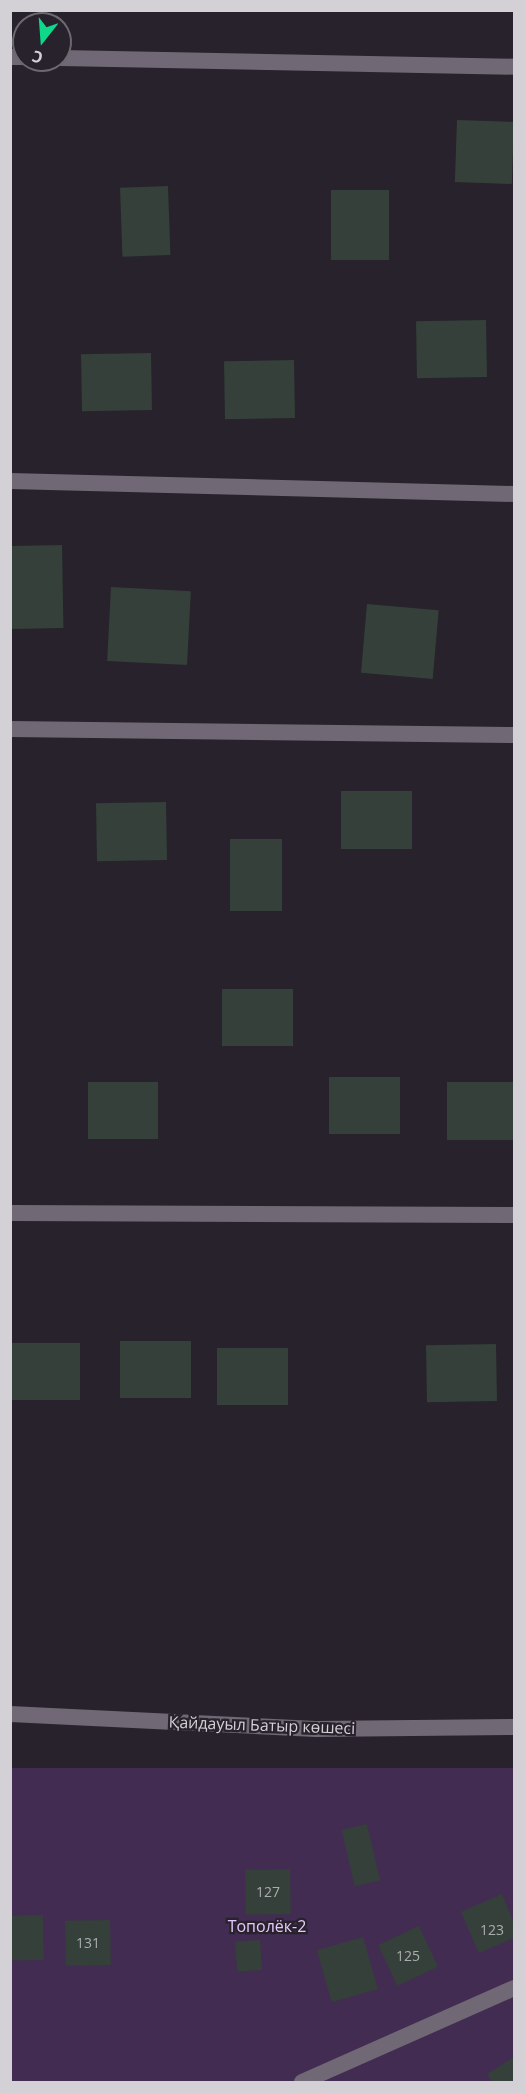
<!DOCTYPE html>
<html>
<head>
<meta charset="utf-8">
<style>
	body { margin:0 }
	#map { position:relative; width:525px; height:2093px; overflow:hidden; background:#27222b; font-family:"Open Sans",sans-serif }
	div>[style] { position:absolute }
	[style*='--x'] { left:calc(var(--x)*1px); top:calc(var(--y)*1px); width:calc(var(--w)*1px); rotate:calc(var(--a)*1deg) }
	.green>* { inset:0; background:#432c52; transform-origin:0 0 }
	.building>* { inset:0; background:#344039; transform-origin:0 0 }
	.service>* { height:16px; margin:-8px; padding:0 8px; transform-origin:8px; border-radius:8px; background:#706975 }
	.minor>* { height:16px; margin:-8px; padding:0 8px; transform-origin:8px; border-radius:8px; background:#706975 }
	.tertiary>* { height:16px; margin:-8px; padding:0 8px; transform-origin:8px; border-radius:8px; background:#706975 }
	span { translate:-50% -50%; white-space:nowrap; text-align:center; line-height:1.15; -webkit-text-stroke:4.5px #27222b; paint-order:stroke }
	.number-label { font-size:14px; color:#abacaf }
	.number-label span { -webkit-text-stroke-width:0 }
	.street-label { font-size:16px; color:#d3d0d6 }
	.park-label { font-size:16px; color:#e7c8fe }
	.frame { position:absolute; inset:0; border:12px solid #d3d0d6; pointer-events:none }
	.north { position:absolute; left:12px; top:12px; width:60px; height:60px; box-sizing:border-box; background:#27222b; border:2px solid #6c686f; border-radius:50%; rotate:197deg; font-size:16px; font-weight:700; line-height:24px; text-align:center; color:#d3d0d6 }
	.north::after { content:''; display:block; margin:auto; width:21px; height:27px; background:#0ed98a; clip-path:polygon(50% 0,100% 100%,50% 72%,0 100%) }
</style>
</head>
<body>
<div id="map">
	<div class="green">
		<div style="left:514px;top:1768px;width:314px;height:504px;rotate:90deg"></div>
	</div>
	<div class="building">
		<div style="left:457px;top:120px;width:57px;height:62px;rotate:2deg"></div>
		<div style="left:168px;top:186px;width:69px;height:48px;rotate:88deg"></div>
		<div style="left:331px;top:190px;width:58px;height:70px"></div>
		<div style="left:486px;top:320px;width:57px;height:70px;rotate:89deg"></div>
		<div style="left:151px;top:353px;width:57px;height:70px;rotate:89deg"></div>
		<div style="left:294px;top:360px;width:58px;height:70px;rotate:89deg"></div>
		<div style="left:62px;top:545px;width:83px;height:52px;rotate:89deg"></div>
		<div style="left:111px;top:587px;width:80px;height:74px;rotate:3deg"></div>
		<div style="left:367px;top:604px;width:72px;height:69px;rotate:5deg"></div>
		<div style="left:412px;top:791px;width:58px;height:71px;rotate:90deg"></div>
		<div style="left:166px;top:802px;width:58px;height:70px;rotate:89deg"></div>
		<div style="left:230px;top:839px;width:52px;height:72px"></div>
		<div style="left:293px;top:989px;width:57px;height:71px;rotate:90deg"></div>
		<div style="left:400px;top:1077px;width:57px;height:71px;rotate:90deg"></div>
		<div style="left:88px;top:1082px;width:70px;height:57px"></div>
		<div style="left:447px;top:1082px;width:67px;height:58px"></div>
		<div style="left:120px;top:1341px;width:71px;height:57px"></div>
		<div style="left:80px;top:1343px;width:57px;height:70px;rotate:90deg"></div>
		<div style="left:496px;top:1344px;width:57px;height:70px;rotate:89deg"></div>
		<div style="left:288px;top:1348px;width:57px;height:71px;rotate:90deg"></div>
		<div style="left:367px;top:1824px;width:58px;height:26px;rotate:77deg"></div>
		<div style="left:290px;top:1869px;width:45px;height:45px;rotate:89deg"></div>
		<div style="clip-path:polygon(502px 1894px,514px 1923px,514px 1938px,479px 1953px,461px 1912px)"></div>
		<div style="left:43px;top:1915px;width:45px;height:33px;rotate:89deg"></div>
		<div style="left:110px;top:1920px;width:45px;height:45px;rotate:89deg"></div>
		<div style="left:419px;top:1926px;width:45px;height:45px;rotate:65deg"></div>
		<div style="left:363px;top:1937px;width:54px;height:48px;rotate:74deg"></div>
		<div style="left:260px;top:1940px;width:30px;height:25px;rotate:86deg"></div>
		<div style="clip-path:polygon(514px 2057px,514px 2082px,492px 2082px,487px 2074px)"></div>
	</div>
	<div class="service">
		<div style="--x:10;--y:57;--w:14;--a:0"></div>
		<div style="--x:60;--y:58;--w:454;--a:1.1"></div>
		<div style="--x:302;--y:2082;--w:232;--a:-23.9"></div>
	</div>
	<div class="minor">
		<div style="--x:10;--y:481;--w:504;--a:1.48"></div>
		<div style="--x:10;--y:729;--w:504;--a:0.68"></div>
		<div style="--x:10;--y:1213;--w:504;--a:0.23"></div>
	</div>
	<div class="tertiary">
		<div style="--x:10;--y:1714;--w:306;--a:2.8"></div>
		<div style="--x:316;--y:1729;--w:198;--a:-0.6"></div>
	</div>
	<div class="number-label">
		<span style="left:268px;top:1892px">127</span>
		<span style="left:492px;top:1930px">123</span>
		<span style="left:88px;top:1943px">131</span>
		<span style="left:408px;top:1956px">125</span>
	</div>
	<div class="street-label">
		<span style="left:262px;top:1725px;rotate:2deg">Қайдауыл Батыр көшесі</span>
	</div>
	<div class="park-label">
		<span style="left:267px;top:1926px">Тополёк-2</span>
	</div>
	<div class="frame"></div>
	<div class="north">С</div>
</div>
</body>
</html>
